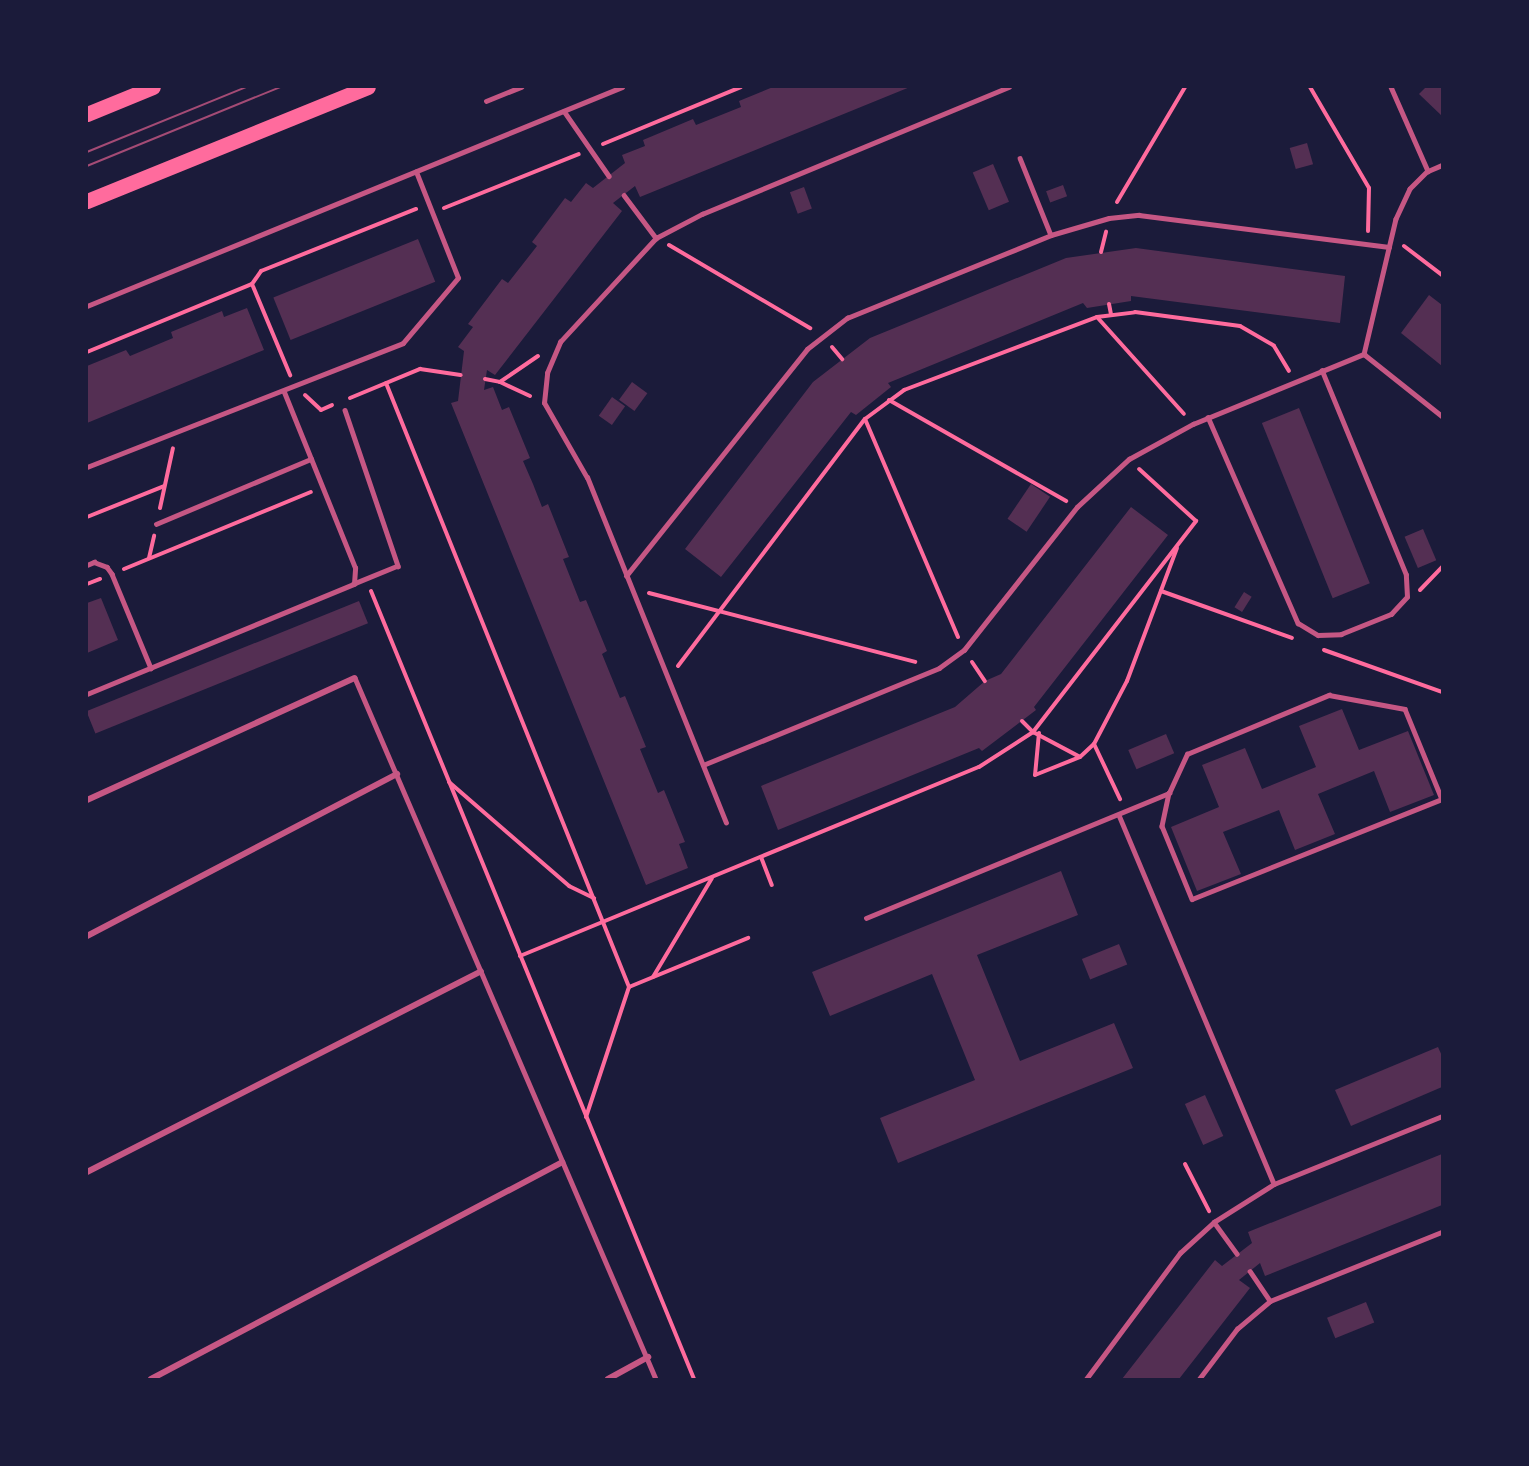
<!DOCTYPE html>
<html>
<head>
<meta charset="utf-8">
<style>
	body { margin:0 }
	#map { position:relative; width:1529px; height:1466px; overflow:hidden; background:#1b1b3a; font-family:"PT Serif",serif }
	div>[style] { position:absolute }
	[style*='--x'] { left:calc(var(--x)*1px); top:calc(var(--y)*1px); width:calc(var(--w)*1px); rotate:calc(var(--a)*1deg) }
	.building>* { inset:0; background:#542f53; transform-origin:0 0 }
	.path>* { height:4px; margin:-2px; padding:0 2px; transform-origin:2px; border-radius:2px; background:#ff6b9d }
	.service>* { height:4.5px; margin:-2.25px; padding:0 2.25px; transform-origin:2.25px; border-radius:2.25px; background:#c65784 }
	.minor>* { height:6px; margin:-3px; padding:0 3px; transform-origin:3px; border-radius:3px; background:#c65784 }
	.primary>* { height:15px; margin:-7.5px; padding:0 7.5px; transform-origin:7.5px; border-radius:7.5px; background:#ff6b9d }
	.tram>* { height:1.5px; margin:-0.75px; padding:0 0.75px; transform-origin:0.75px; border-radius:0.75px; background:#a44b75 }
	span { translate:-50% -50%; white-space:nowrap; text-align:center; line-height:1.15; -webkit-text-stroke:5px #1b1b3a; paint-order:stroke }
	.frame { position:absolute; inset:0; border:88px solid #1b1b3a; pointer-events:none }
</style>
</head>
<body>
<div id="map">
	<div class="building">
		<div style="clip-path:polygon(773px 87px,910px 87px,640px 197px,635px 186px,613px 203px,622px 211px,495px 375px,487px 370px,484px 390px,493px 387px,502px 410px,509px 407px,530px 458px,523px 461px,533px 484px,542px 507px,548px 504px,569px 557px,563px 559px,580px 602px,586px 600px,607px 651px,602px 654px,620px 698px,625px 696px,646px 747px,640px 749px,658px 793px,664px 790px,685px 842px,679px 844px,688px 868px,646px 885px,451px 403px,458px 401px,464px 351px,458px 347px,473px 327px,468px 324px,502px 279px,508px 283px,537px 246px,532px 242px,565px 198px,571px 202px,586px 183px,593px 188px,625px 163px,622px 155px,645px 146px,643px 140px,693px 119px,696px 125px,741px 107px,739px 101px)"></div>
		<div style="clip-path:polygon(1426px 87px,1442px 87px,1442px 116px,1419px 94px)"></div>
		<div style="left:1307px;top:143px;width:22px;height:18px;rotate:74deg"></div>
		<div style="left:993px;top:164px;width:41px;height:22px;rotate:67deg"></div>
		<div style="left:1063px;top:185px;width:12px;height:18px;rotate:70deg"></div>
		<div style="left:804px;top:187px;width:23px;height:15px;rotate:70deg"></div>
		<div style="left:418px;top:239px;width:46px;height:156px;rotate:68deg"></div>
		<div style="clip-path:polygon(1136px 248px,1345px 276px,1340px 323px,1131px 296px,1131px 301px,1087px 308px,1083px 303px,888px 383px,891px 387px,856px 415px,851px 412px,721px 577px,685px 549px,813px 382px,870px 338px,1066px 258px)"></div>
		<div style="clip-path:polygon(1429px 295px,1442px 305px,1442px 366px,1401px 333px)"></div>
		<div style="clip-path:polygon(247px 308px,264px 350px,87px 423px,87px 366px,126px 350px,130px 356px,173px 338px,171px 332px,222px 311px,224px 317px)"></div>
		<div style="left:632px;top:382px;width:19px;height:22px;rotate:36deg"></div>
		<div style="left:612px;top:397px;width:16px;height:23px;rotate:35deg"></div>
		<div style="left:1299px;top:408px;width:189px;height:40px;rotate:68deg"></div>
		<div style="left:1031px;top:484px;width:23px;height:42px;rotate:34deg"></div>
		<div style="clip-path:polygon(1131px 507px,1168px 535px,1034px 707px,1036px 710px,982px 751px,979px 748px,778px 830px,761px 786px,955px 707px,985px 681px,1001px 674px)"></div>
		<div style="left:1423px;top:529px;width:34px;height:20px;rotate:67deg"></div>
		<div style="left:1244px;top:592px;width:9px;height:18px;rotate:32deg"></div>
		<div style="clip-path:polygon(101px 598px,118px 640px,87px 653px,87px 603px)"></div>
		<div style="left:359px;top:601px;width:24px;height:294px;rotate:68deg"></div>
		<div style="clip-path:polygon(1342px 709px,1359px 750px,1408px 731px,1434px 795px,1390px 812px,1374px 771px,1318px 794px,1335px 834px,1295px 850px,1279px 810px,1223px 832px,1241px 874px,1197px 891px,1171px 827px,1219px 807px,1202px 765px,1245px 748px,1262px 789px,1316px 767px,1299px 726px)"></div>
		<div style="left:1166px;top:734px;width:21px;height:41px;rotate:67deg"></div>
		<div style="clip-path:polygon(1061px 871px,1078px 915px,977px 955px,1020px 1061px,1114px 1023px,1133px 1068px,898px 1163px,880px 1118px,975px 1080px,932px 974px,830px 1016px,812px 972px)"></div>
		<div style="left:1119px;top:944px;width:22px;height:40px;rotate:68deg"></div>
		<div style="clip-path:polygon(1438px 1047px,1442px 1056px,1442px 1087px,1351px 1126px,1335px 1090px)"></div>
		<div style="left:1205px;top:1095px;width:45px;height:22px;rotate:66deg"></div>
		<div style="clip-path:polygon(1442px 1154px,1442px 1205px,1265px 1276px,1260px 1263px,1239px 1280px,1250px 1288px,1179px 1379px,1122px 1379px,1215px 1260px,1222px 1266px,1252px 1243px,1248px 1232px)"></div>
		<div style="left:1366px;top:1302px;width:22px;height:42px;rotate:68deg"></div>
	</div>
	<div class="path">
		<div style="--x:1310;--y:87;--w:117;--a:59.7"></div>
		<div style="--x:1369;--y:188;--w:43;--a:91.3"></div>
		<div style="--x:603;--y:144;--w:149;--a:-22.4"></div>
		<div style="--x:1117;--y:202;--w:134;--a:-59.4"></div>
		<div style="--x:444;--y:208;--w:145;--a:-21.8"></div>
		<div style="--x:669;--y:245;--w:164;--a:30.5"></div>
		<div style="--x:1404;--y:246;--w:48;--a:37.3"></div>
		<div style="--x:1101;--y:252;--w:21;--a:-76"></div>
		<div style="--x:252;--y:284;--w:99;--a:67.3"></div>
		<div style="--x:1109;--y:304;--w:10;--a:79"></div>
		<div style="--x:1097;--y:317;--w:130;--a:48.1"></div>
		<div style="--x:832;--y:347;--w:16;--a:50"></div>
		<div style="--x:87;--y:352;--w:178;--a:-22.4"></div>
		<div style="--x:252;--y:284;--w:16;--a:-55"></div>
		<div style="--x:261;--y:271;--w:167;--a:-21.8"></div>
		<div style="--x:485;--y:379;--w:15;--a:11"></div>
		<div style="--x:386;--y:383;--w:651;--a:68.08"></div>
		<div style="--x:629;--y:987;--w:129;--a:-22.4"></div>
		<div style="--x:305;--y:395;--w:22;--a:43"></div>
		<div style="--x:321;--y:410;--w:12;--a:-24"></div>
		<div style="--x:530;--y:396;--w:33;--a:-155"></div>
		<div style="--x:500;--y:382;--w:46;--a:-34.4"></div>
		<div style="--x:350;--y:398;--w:76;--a:-22.5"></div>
		<div style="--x:420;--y:369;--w:41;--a:8.3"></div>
		<div style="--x:889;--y:400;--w:204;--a:29.7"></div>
		<div style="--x:865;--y:419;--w:237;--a:66.9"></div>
		<div style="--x:160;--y:508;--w:61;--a:-77.8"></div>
		<div style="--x:87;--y:517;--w:83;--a:-21.9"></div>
		<div style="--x:149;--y:558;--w:23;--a:-77"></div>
		<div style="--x:124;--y:569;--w:202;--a:-22.4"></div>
		<div style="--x:87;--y:584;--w:14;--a:-21"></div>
		<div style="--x:1420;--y:590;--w:32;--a:-46"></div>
		<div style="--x:371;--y:591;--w:852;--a:67.71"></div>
		<div style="--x:1161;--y:591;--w:139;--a:19.7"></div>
		<div style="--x:649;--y:593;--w:275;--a:14.5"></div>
		<div style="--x:1324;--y:650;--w:125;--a:19.6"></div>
		<div style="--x:972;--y:662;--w:23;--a:56"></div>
		<div style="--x:678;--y:666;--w:310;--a:-52.9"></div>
		<div style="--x:865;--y:419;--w:49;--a:-36.6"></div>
		<div style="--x:904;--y:390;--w:206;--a:-20.7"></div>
		<div style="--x:1097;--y:317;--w:38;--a:-7"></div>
		<div style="--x:1135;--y:312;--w:106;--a:7.6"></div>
		<div style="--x:1240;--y:326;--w:39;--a:30"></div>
		<div style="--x:1274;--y:346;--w:29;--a:59"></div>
		<div style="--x:1022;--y:721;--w:16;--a:45"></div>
		<div style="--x:1033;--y:732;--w:53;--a:28"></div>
		<div style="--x:1080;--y:757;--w:19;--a:-43"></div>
		<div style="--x:1094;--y:744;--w:61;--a:64.7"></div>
		<div style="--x:1039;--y:733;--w:42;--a:95.4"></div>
		<div style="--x:1035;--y:775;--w:48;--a:-21.8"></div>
		<div style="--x:1094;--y:744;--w:71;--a:-62.4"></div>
		<div style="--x:1127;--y:681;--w:142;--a:-69.4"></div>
		<div style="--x:449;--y:782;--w:159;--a:40.9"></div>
		<div style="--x:569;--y:886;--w:28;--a:26"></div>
		<div style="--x:761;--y:857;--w:30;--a:69"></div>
		<div style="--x:520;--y:956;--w:496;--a:-22.4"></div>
		<div style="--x:979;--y:767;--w:64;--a:-32.9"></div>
		<div style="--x:1033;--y:732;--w:267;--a:-52.3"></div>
		<div style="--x:1196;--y:521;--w:77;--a:-137.6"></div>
		<div style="--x:653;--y:977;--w:115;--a:-59.2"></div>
		<div style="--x:586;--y:1117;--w:137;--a:-71.7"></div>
		<div style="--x:1185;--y:1164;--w:53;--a:62.9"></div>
	</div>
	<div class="service">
		<div style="--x:1391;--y:87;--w:92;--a:66.2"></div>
		<div style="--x:1428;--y:171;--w:25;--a:135"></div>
		<div style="--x:1410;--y:189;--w:33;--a:115"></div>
		<div style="--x:1396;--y:219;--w:139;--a:103.3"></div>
		<div style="--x:1364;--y:354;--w:100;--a:38.5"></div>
		<div style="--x:486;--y:101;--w:38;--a:-22"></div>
		<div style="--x:564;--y:111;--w:79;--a:55.3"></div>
		<div style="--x:1020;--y:158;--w:83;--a:68.1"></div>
		<div style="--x:1428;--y:171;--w:15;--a:-23"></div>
		<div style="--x:624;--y:195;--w:54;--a:53.3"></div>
		<div style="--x:87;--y:306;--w:578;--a:-22.26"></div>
		<div style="--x:345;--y:410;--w:165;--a:71.2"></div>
		<div style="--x:398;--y:566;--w:48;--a:157.8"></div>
		<div style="--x:1208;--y:417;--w:225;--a:66.4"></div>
		<div style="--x:1298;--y:623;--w:23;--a:31"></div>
		<div style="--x:1318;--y:635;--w:23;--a:-2"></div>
		<div style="--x:1341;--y:634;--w:54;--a:-21.8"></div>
		<div style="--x:1391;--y:614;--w:23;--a:-47"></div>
		<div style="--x:1407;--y:597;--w:22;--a:-93"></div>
		<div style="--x:1406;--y:575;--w:221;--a:-112.4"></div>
		<div style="--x:87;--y:467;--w:339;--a:-21.4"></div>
		<div style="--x:403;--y:343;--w:85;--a:-49.8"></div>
		<div style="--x:458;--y:278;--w:114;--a:-111.6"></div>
		<div style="--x:156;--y:524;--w:168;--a:-22.8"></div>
		<div style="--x:87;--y:565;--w:8;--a:-23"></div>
		<div style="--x:94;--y:562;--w:14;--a:21"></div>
		<div style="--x:107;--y:567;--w:9;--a:54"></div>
		<div style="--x:112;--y:574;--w:102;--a:67.5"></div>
		<div style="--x:626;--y:576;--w:290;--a:-51.4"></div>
		<div style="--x:807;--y:349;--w:51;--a:-37.8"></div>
		<div style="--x:847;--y:318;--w:220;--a:-22.1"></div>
		<div style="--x:1051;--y:235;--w:60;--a:-16.3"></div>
		<div style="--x:1109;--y:218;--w:30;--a:-6"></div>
		<div style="--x:1139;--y:215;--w:252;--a:7.3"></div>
		<div style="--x:355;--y:678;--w:763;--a:66.76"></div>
		<div style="--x:87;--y:694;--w:289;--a:-22.4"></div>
		<div style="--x:354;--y:584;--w:16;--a:-86"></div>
		<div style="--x:355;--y:568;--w:190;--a:-112"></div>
		<div style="--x:703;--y:765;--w:255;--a:-22.3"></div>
		<div style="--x:939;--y:668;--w:31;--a:-36"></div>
		<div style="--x:964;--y:650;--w:182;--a:-51.7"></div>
		<div style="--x:1077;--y:507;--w:71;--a:-42.7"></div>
		<div style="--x:1129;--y:459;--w:73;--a:-28.7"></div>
		<div style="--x:1193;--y:424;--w:185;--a:-22.3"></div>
		<div style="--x:1169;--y:793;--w:34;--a:102"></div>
		<div style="--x:1162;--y:826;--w:79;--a:67.7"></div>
		<div style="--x:1192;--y:899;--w:269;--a:-21.8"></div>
		<div style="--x:1119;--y:815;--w:400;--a:67.2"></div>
		<div style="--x:726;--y:823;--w:372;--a:-111.9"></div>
		<div style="--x:587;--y:478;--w:86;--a:-119.8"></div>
		<div style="--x:544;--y:403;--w:30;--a:-84"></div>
		<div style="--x:547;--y:373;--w:34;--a:-67"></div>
		<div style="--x:560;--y:342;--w:142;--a:-47.3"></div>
		<div style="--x:656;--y:238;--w:52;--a:-27.6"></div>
		<div style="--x:702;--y:214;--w:332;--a:-22.5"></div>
		<div style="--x:866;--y:918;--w:328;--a:-22.4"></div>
		<div style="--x:1169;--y:793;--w:43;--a:-65.2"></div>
		<div style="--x:1187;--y:754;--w:154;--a:-22.6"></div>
		<div style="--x:1329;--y:695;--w:77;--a:10.4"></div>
		<div style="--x:1405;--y:709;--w:97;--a:67.7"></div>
		<div style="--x:1214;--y:1222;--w:39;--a:54"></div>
		<div style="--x:1250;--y:1271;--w:36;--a:56"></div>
		<div style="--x:1086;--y:1379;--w:157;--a:-53.3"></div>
		<div style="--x:1180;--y:1253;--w:46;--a:-42.4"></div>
		<div style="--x:1214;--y:1222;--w:71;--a:-32.3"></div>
		<div style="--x:1274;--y:1184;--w:181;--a:-22"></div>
		<div style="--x:1199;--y:1379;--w:63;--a:-52.8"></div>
		<div style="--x:1237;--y:1329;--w:43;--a:-40.3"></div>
		<div style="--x:1270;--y:1301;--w:185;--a:-21.9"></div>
	</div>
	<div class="minor">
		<div style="--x:87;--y:800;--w:294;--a:-24.5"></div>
		<div style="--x:87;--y:936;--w:350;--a:-27.6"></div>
		<div style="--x:87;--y:1172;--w:442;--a:-27"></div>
		<div style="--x:151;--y:1379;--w:465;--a:-27.8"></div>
		<div style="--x:608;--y:1379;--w:46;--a:-28.8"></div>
	</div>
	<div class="primary">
		<div style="--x:87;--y:114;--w:71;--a:-22.2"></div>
		<div style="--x:87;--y:201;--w:303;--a:-22.1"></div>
	</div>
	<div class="tram">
		<div style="--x:87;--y:152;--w:172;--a:-22.2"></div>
		<div style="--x:87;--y:166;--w:209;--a:-22.2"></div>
	</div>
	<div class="frame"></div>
</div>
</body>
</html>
